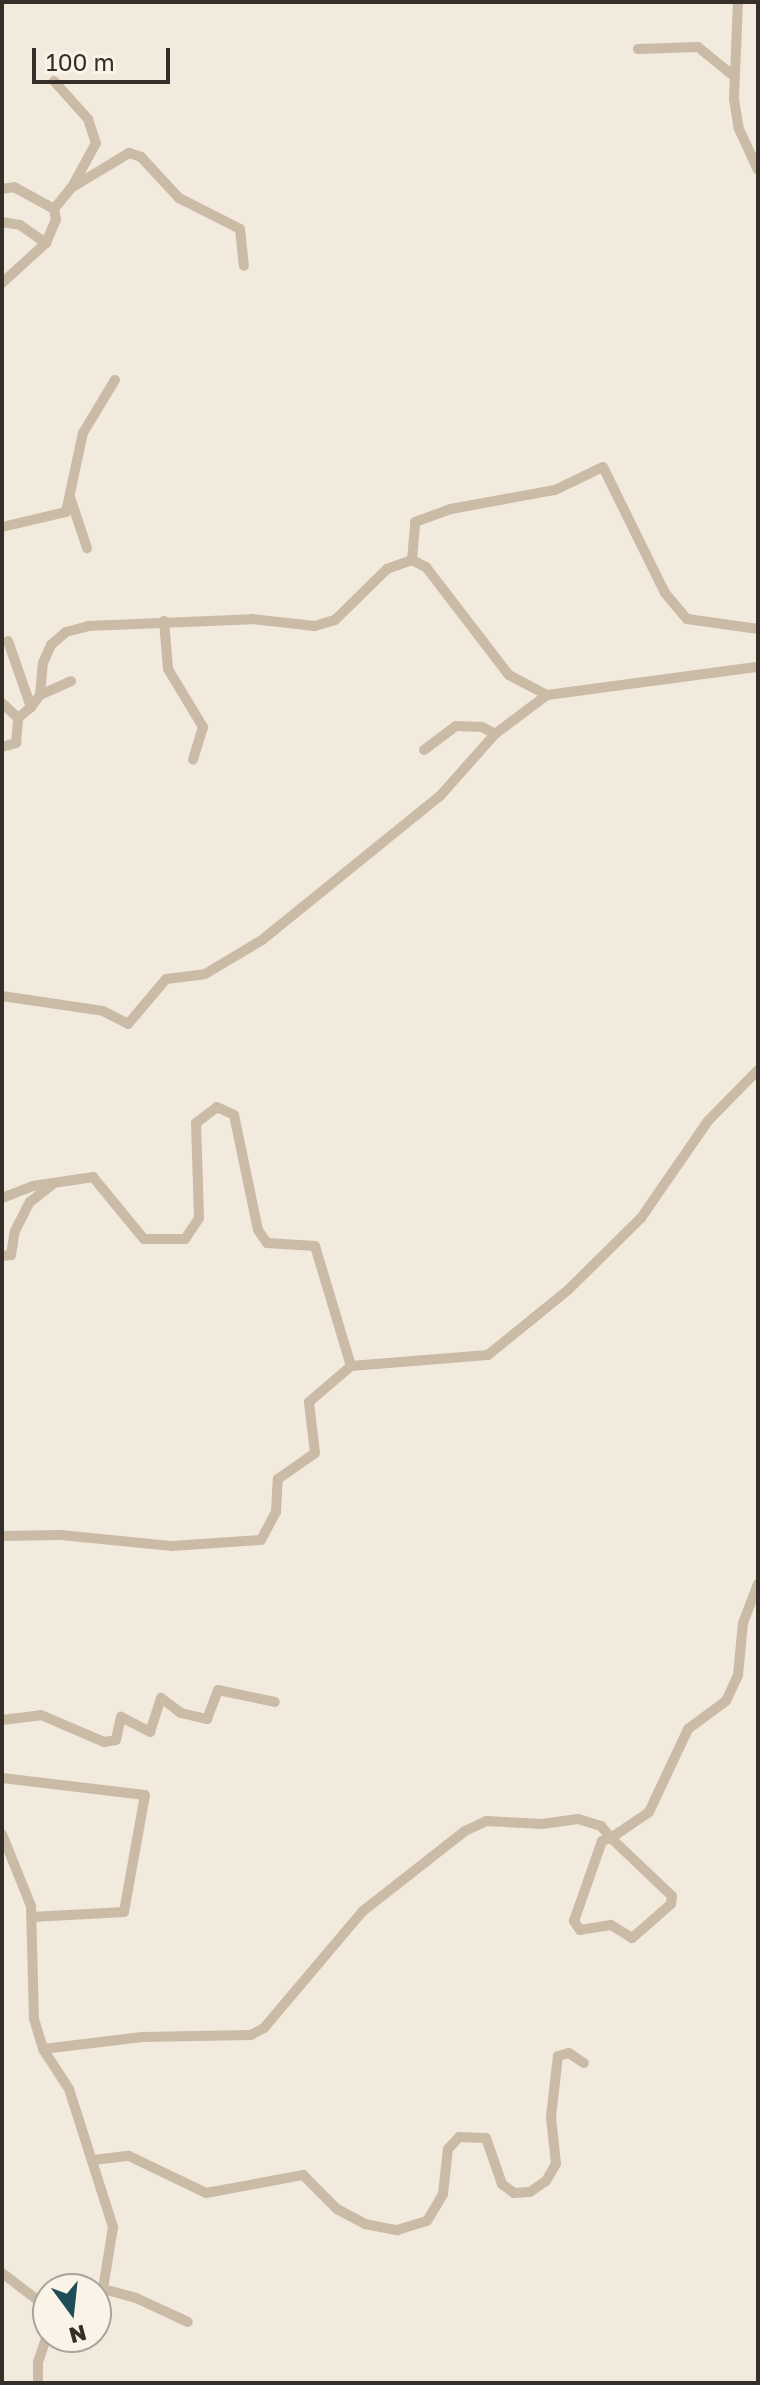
<!DOCTYPE html>
<html>
<head>
<meta charset="utf-8">
<style>
	body { margin:0 }
	#map { position:relative; width:760px; height:2385px; overflow:hidden; background:#f2eadc; font-family:"Golos Text",sans-serif }
	div>[style] { position:absolute }
	[style*='--x'] { left:calc(var(--x)*1px); top:calc(var(--y)*1px); width:calc(var(--w)*1px); rotate:calc(var(--a)*1deg) }
	.minor>* { height:10px; margin:-5px; padding:0 5px; transform-origin:5px; border-radius:5px; background:#cabba7 }
	span { translate:-50% -50%; white-space:nowrap; text-align:center; line-height:1.15; -webkit-text-stroke:7px #f9f3e8; paint-order:stroke }
	.frame { position:absolute; inset:0; border:4px solid #362e28; pointer-events:none }
	.north { position:absolute; left:32px; top:2273px; width:80px; height:80px; box-sizing:border-box; background:#f9f3e8; border:2px solid #aba49b; border-radius:50%; rotate:165deg; font-size:22px; font-weight:700; line-height:32px; text-align:center; color:#362e28 }
	.north::after { content:''; display:block; margin:auto; width:28px; height:36px; background:#1e4d58; clip-path:polygon(50% 0,100% 100%,50% 72%,0 100%) }
	.scale { position:absolute; left:32px; top:48px; width:138px; height:36px; box-sizing:border-box; border:4px solid #362e28; border-top:0; padding-left:10px; font-size:24px; line-height:28px; white-space:nowrap; color:#362e28; -webkit-text-stroke:6px #f9f3e8; paint-order:stroke }
</style>
</head>
<body>
<div id="map">
	<div class="minor">
		<div style="--x:738;--y:2;--w:97;--a:92.4"></div>
		<div style="--x:734;--y:99;--w:30;--a:81"></div>
		<div style="--x:739;--y:129;--w:45;--a:65.1"></div>
		<div style="--x:638;--y:49;--w:60;--a:-1.9"></div>
		<div style="--x:698;--y:47;--w:43;--a:39.3"></div>
		<div style="--x:54;--y:81;--w:51;--a:48.2"></div>
		<div style="--x:88;--y:119;--w:25;--a:72"></div>
		<div style="--x:96;--y:143;--w:50;--a:118.6"></div>
		<div style="--x:2;--y:189;--w:12;--a:-9"></div>
		<div style="--x:14;--y:187;--w:46;--a:28.8"></div>
		<div style="--x:2;--y:222;--w:18;--a:9"></div>
		<div style="--x:20;--y:225;--w:32;--a:35"></div>
		<div style="--x:2;--y:283;--w:59;--a:-42.3"></div>
		<div style="--x:46;--y:243;--w:25;--a:-67"></div>
		<div style="--x:56;--y:220;--w:11;--a:-100"></div>
		<div style="--x:54;--y:209;--w:27;--a:-51"></div>
		<div style="--x:71;--y:188;--w:68;--a:-31.1"></div>
		<div style="--x:129;--y:153;--w:13;--a:18"></div>
		<div style="--x:141;--y:157;--w:56;--a:47.2"></div>
		<div style="--x:179;--y:198;--w:68;--a:26.9"></div>
		<div style="--x:240;--y:229;--w:37;--a:84"></div>
		<div style="--x:70;--y:497;--w:54;--a:71.6"></div>
		<div style="--x:2;--y:527;--w:66;--a:-13.2"></div>
		<div style="--x:66;--y:512;--w:81;--a:-77.9"></div>
		<div style="--x:83;--y:433;--w:62;--a:-58.9"></div>
		<div style="--x:412;--y:560;--w:38;--a:-85"></div>
		<div style="--x:415;--y:522;--w:38;--a:-20"></div>
		<div style="--x:451;--y:509;--w:106;--a:-10.4"></div>
		<div style="--x:555;--y:490;--w:53;--a:-25.6"></div>
		<div style="--x:603;--y:467;--w:140;--a:63.8"></div>
		<div style="--x:665;--y:593;--w:34;--a:50"></div>
		<div style="--x:687;--y:619;--w:72;--a:8"></div>
		<div style="--x:164;--y:621;--w:48;--a:85.2"></div>
		<div style="--x:168;--y:669;--w:68;--a:58.9"></div>
		<div style="--x:203;--y:727;--w:34;--a:107"></div>
		<div style="--x:8;--y:641;--w:70;--a:70.8"></div>
		<div style="--x:40;--y:695;--w:34;--a:-24"></div>
		<div style="--x:2;--y:703;--w:22;--a:43"></div>
		<div style="--x:18;--y:718;--w:17;--a:-40"></div>
		<div style="--x:31;--y:707;--w:15;--a:-53"></div>
		<div style="--x:40;--y:695;--w:32;--a:-85"></div>
		<div style="--x:43;--y:663;--w:20;--a:-66"></div>
		<div style="--x:51;--y:645;--w:20;--a:-41"></div>
		<div style="--x:66;--y:632;--w:23;--a:-15"></div>
		<div style="--x:88;--y:626;--w:164;--a:-2.4"></div>
		<div style="--x:252;--y:619;--w:63;--a:6.3"></div>
		<div style="--x:315;--y:626;--w:21;--a:-17"></div>
		<div style="--x:335;--y:620;--w:73;--a:-44.4"></div>
		<div style="--x:387;--y:569;--w:27;--a:-20"></div>
		<div style="--x:412;--y:560;--w:16;--a:27"></div>
		<div style="--x:426;--y:567;--w:136;--a:52.5"></div>
		<div style="--x:509;--y:675;--w:43;--a:27.8"></div>
		<div style="--x:2;--y:747;--w:15;--a:-16"></div>
		<div style="--x:16;--y:743;--w:25;--a:-85"></div>
		<div style="--x:424;--y:750;--w:40;--a:-37"></div>
		<div style="--x:456;--y:726;--w:26;--a:2"></div>
		<div style="--x:482;--y:727;--w:15;--a:28"></div>
		<div style="--x:2;--y:996;--w:102;--a:8.4"></div>
		<div style="--x:103;--y:1011;--w:28;--a:27"></div>
		<div style="--x:128;--y:1024;--w:59;--a:-49.8"></div>
		<div style="--x:166;--y:979;--w:39;--a:-7"></div>
		<div style="--x:205;--y:974;--w:66;--a:-30.8"></div>
		<div style="--x:262;--y:940;--w:229;--a:-39"></div>
		<div style="--x:440;--y:796;--w:83;--a:-48.4"></div>
		<div style="--x:495;--y:734;--w:65;--a:-36.9"></div>
		<div style="--x:547;--y:695;--w:213;--a:-7.6"></div>
		<div style="--x:2;--y:1198;--w:33;--a:-21"></div>
		<div style="--x:33;--y:1186;--w:61;--a:-8.5"></div>
		<div style="--x:93;--y:1177;--w:80;--a:50.6"></div>
		<div style="--x:144;--y:1239;--w:41;--a:0"></div>
		<div style="--x:185;--y:1239;--w:25;--a:-56"></div>
		<div style="--x:199;--y:1218;--w:95;--a:-91.8"></div>
		<div style="--x:196;--y:1123;--w:26;--a:-37"></div>
		<div style="--x:217;--y:1107;--w:19;--a:25"></div>
		<div style="--x:234;--y:1115;--w:117;--a:78.2"></div>
		<div style="--x:258;--y:1230;--w:16;--a:55"></div>
		<div style="--x:267;--y:1243;--w:48;--a:3.6"></div>
		<div style="--x:315;--y:1246;--w:125;--a:73.3"></div>
		<div style="--x:2;--y:1256;--w:9;--a:-6"></div>
		<div style="--x:11;--y:1255;--w:24;--a:-81"></div>
		<div style="--x:15;--y:1231;--w:33;--a:-63"></div>
		<div style="--x:30;--y:1202;--w:29;--a:-38"></div>
		<div style="--x:2;--y:1536;--w:59;--a:-1"></div>
		<div style="--x:61;--y:1535;--w:112;--a:5.7"></div>
		<div style="--x:172;--y:1546;--w:89;--a:-3.9"></div>
		<div style="--x:261;--y:1540;--w:32;--a:-62"></div>
		<div style="--x:276;--y:1512;--w:33;--a:-87"></div>
		<div style="--x:278;--y:1479;--w:45;--a:-35.1"></div>
		<div style="--x:315;--y:1453;--w:51;--a:-96.7"></div>
		<div style="--x:309;--y:1402;--w:55;--a:-40.6"></div>
		<div style="--x:351;--y:1366;--w:137;--a:-4.6"></div>
		<div style="--x:488;--y:1355;--w:103;--a:-39.1"></div>
		<div style="--x:568;--y:1290;--w:103;--a:-44.6"></div>
		<div style="--x:641;--y:1218;--w:118;--a:-55.4"></div>
		<div style="--x:708;--y:1121;--w:71;--a:-45.6"></div>
		<div style="--x:2;--y:1720;--w:39;--a:-7"></div>
		<div style="--x:41;--y:1715;--w:69;--a:23.2"></div>
		<div style="--x:104;--y:1742;--w:12;--a:-9"></div>
		<div style="--x:116;--y:1740;--w:24;--a:-78"></div>
		<div style="--x:121;--y:1717;--w:33;--a:27"></div>
		<div style="--x:150;--y:1732;--w:36;--a:-72"></div>
		<div style="--x:161;--y:1698;--w:25;--a:37"></div>
		<div style="--x:181;--y:1713;--w:27;--a:13"></div>
		<div style="--x:207;--y:1719;--w:31;--a:-69"></div>
		<div style="--x:218;--y:1690;--w:58;--a:11.9"></div>
		<div style="--x:2;--y:1778;--w:144;--a:6.8"></div>
		<div style="--x:145;--y:1795;--w:119;--a:100.2"></div>
		<div style="--x:124;--y:1912;--w:92;--a:176.9"></div>
		<div style="--x:2;--y:1834;--w:78;--a:68.1"></div>
		<div style="--x:31;--y:1906;--w:113;--a:88.5"></div>
		<div style="--x:34;--y:2019;--w:31;--a:73"></div>
		<div style="--x:43;--y:2049;--w:48;--a:57"></div>
		<div style="--x:69;--y:2089;--w:145;--a:72.3"></div>
		<div style="--x:113;--y:2227;--w:63;--a:99.2"></div>
		<div style="--x:103;--y:2289;--w:8;--a:150"></div>
		<div style="--x:611;--y:1838;--w:84;--a:43.6"></div>
		<div style="--x:672;--y:1896;--w:8;--a:97"></div>
		<div style="--x:671;--y:1904;--w:52;--a:138.9"></div>
		<div style="--x:632;--y:1938;--w:25;--a:-148"></div>
		<div style="--x:611;--y:1925;--w:31;--a:171"></div>
		<div style="--x:580;--y:1930;--w:11;--a:-124"></div>
		<div style="--x:574;--y:1921;--w:85;--a:-70.7"></div>
		<div style="--x:602;--y:1841;--w:9;--a:-18"></div>
		<div style="--x:43;--y:2049;--w:100;--a:-6.9"></div>
		<div style="--x:142;--y:2037;--w:109;--a:-1.1"></div>
		<div style="--x:251;--y:2035;--w:15;--a:-28"></div>
		<div style="--x:264;--y:2028;--w:153;--a:-49.8"></div>
		<div style="--x:363;--y:1911;--w:130;--a:-38.1"></div>
		<div style="--x:465;--y:1831;--w:23;--a:-25"></div>
		<div style="--x:486;--y:1821;--w:56;--a:3.1"></div>
		<div style="--x:542;--y:1824;--w:36;--a:-8"></div>
		<div style="--x:578;--y:1819;--w:24;--a:17"></div>
		<div style="--x:601;--y:1826;--w:16;--a:50"></div>
		<div style="--x:611;--y:1838;--w:46;--a:-34.4"></div>
		<div style="--x:649;--y:1812;--w:92;--a:-64.8"></div>
		<div style="--x:688;--y:1729;--w:47;--a:-36.4"></div>
		<div style="--x:726;--y:1701;--w:29;--a:-65"></div>
		<div style="--x:738;--y:1675;--w:52;--a:-84.5"></div>
		<div style="--x:743;--y:1623;--w:42;--a:-69"></div>
		<div style="--x:94;--y:2160;--w:35;--a:-7"></div>
		<div style="--x:129;--y:2156;--w:85;--a:25.7"></div>
		<div style="--x:206;--y:2193;--w:99;--a:-10.5"></div>
		<div style="--x:303;--y:2175;--w:48;--a:45"></div>
		<div style="--x:337;--y:2209;--w:32;--a:28"></div>
		<div style="--x:365;--y:2224;--w:33;--a:11"></div>
		<div style="--x:397;--y:2230;--w:31;--a:-17"></div>
		<div style="--x:427;--y:2221;--w:31;--a:-59"></div>
		<div style="--x:443;--y:2194;--w:45;--a:-83.7"></div>
		<div style="--x:448;--y:2149;--w:16;--a:-47"></div>
		<div style="--x:459;--y:2137;--w:27;--a:2"></div>
		<div style="--x:486;--y:2138;--w:49;--a:70.8"></div>
		<div style="--x:502;--y:2184;--w:15;--a:37"></div>
		<div style="--x:514;--y:2193;--w:16;--a:-4"></div>
		<div style="--x:530;--y:2192;--w:19;--a:-35"></div>
		<div style="--x:546;--y:2181;--w:20;--a:-60"></div>
		<div style="--x:556;--y:2164;--w:47;--a:-96.1"></div>
		<div style="--x:551;--y:2117;--w:61;--a:-83.5"></div>
		<div style="--x:558;--y:2056;--w:11;--a:-15"></div>
		<div style="--x:569;--y:2053;--w:18;--a:34"></div>
		<div style="--x:2;--y:2273;--w:58;--a:37.3"></div>
		<div style="--x:103;--y:2289;--w:34;--a:15"></div>
		<div style="--x:136;--y:2298;--w:57;--a:24.8"></div>
		<div style="--x:38;--y:2383;--w:21;--a:-90"></div>
		<div style="--x:38;--y:2362;--w:31;--a:-71"></div>
	</div>
	<div class="frame"></div>
	<div class="north">N</div>
	<div class="scale">100 m</div>
</div>
</body>
</html>
